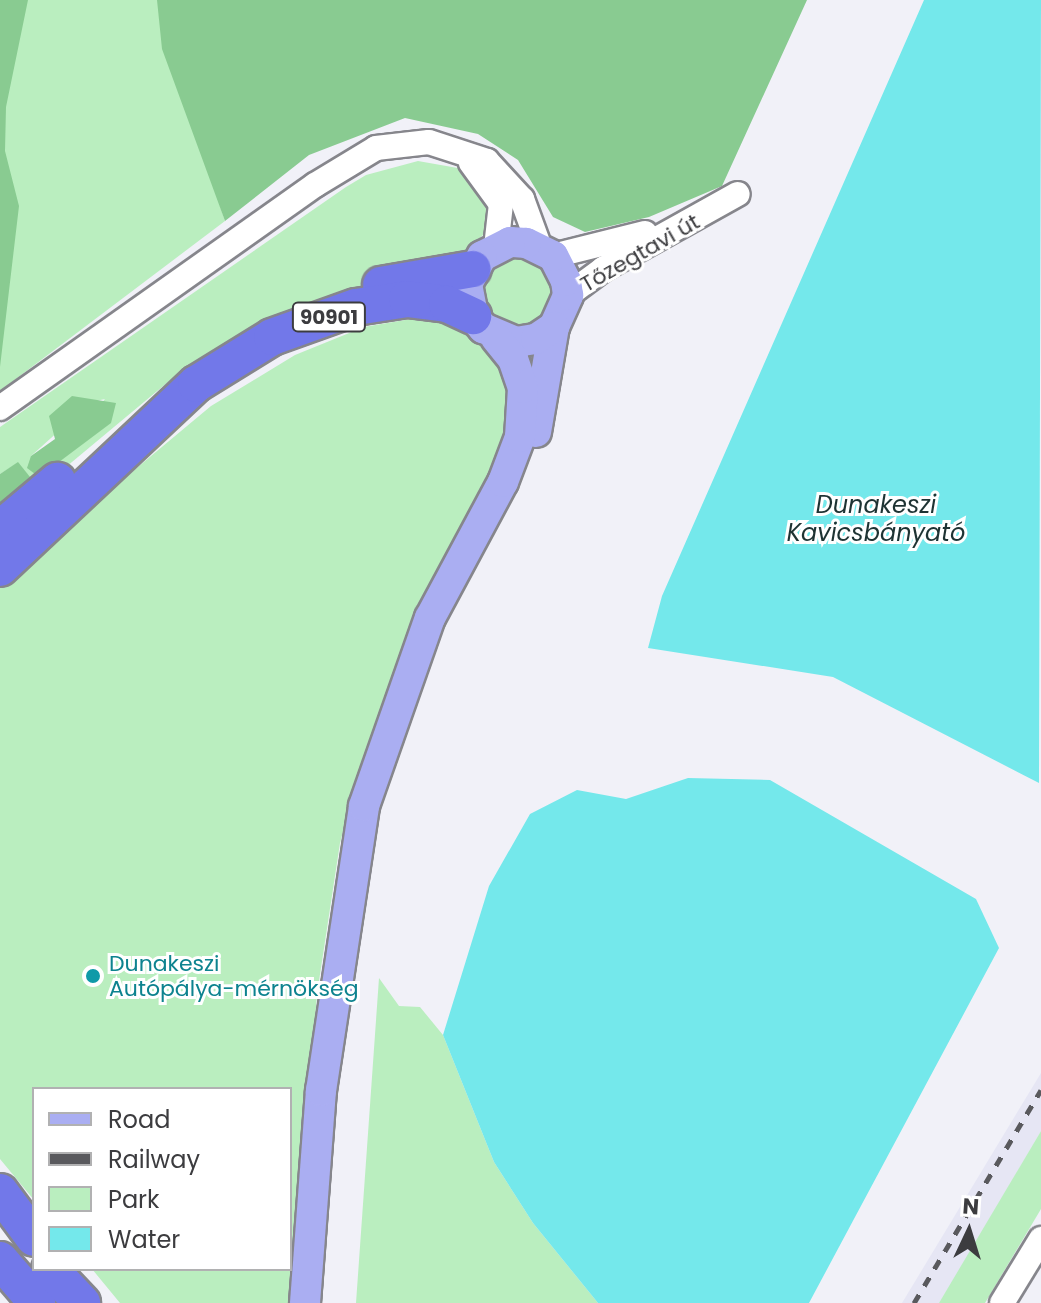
<!DOCTYPE html>
<html>
<head>
<meta charset="utf-8">
<style>
	body { margin:0 }
	#map { position:relative; width:1041px; height:1303px; overflow:hidden; background:#f1f1f8; font-family:Poppins,sans-serif }
	div>[style] { position:absolute }
	[style*='--x'] { left:calc(var(--x)*1px); top:calc(var(--y)*1px); width:calc(var(--w)*1px); rotate:calc(var(--a)*1deg) }
	.built>* { inset:0; background:#e6e6f4 }
	.green>* { inset:0; background:#baeebf }
	.round { border-radius:50% }
	.forest>* { inset:0; background:#89cb91 }
	.water>* { inset:0; background:#74e8eb }
	.roads { filter:drop-shadow(2px 0 #86868c) drop-shadow(-2px 0 #86868c) drop-shadow(0 2px #86868c) drop-shadow(0 -2px #86868c) }
	.minor>* { height:24px; margin:-12px; padding:0 12px; transform-origin:12px; border-radius:12px; background:#fff }
	.major>* { height:30px; margin:-15px; padding:0 15px; transform-origin:15px; border-radius:15px; background:#aaaef2 }
	.highway>* { height:36px; margin:-18px; padding:0 18px; transform-origin:18px; border-radius:18px; background:#7278e9 }
	.rail>* { height:5px; margin-top:-2.5px; transform-origin:0; background:repeating-linear-gradient(90deg,#59595d 0 10px,transparent 0 20px) }
	.dots>* { width:22px; height:22px; translate:-50% -50%; box-sizing:border-box; border:4px solid #fff; border-radius:50% }
	span { translate:-50% -50%; white-space:nowrap; text-align:center; line-height:1.15; -webkit-text-stroke:6px #fff; paint-order:stroke }
	.shield-label span { padding:2px 6px; background:#fff; border:2px solid; border-radius:6px; -webkit-text-stroke-width:0 }
	.shield-label { font-size:20px; color:#3c3c3f; font-weight:700 }
	.street-label { font-size:22px; color:#3c3c3f }
	.culture-label { font-size:22px; color:#0d838f }
	.left { translate:0 -50%; text-align:left }
	.water-label { font-size:24px; color:#1e3333; font-style:italic }
	.legend { position:absolute; left:32px; top:1087px; width:260px; height:184px; box-sizing:border-box; background:#fff; border:2px solid #b1b1b2; margin:0; padding:10px 14px; list-style:none; font-size:24px; color:#3c3c3f }
	.legend li { display:flex; align-items:center; gap:16px; height:40px }
	.legend b { width:40px; border:2px solid #b1b1b2 }
	.north { position:absolute; left:929px; top:1191px; width:80px; height:80px; -webkit-text-stroke:6px #fff; paint-order:stroke; rotate:4deg; font-size:22px; font-weight:700; line-height:32px; text-align:center; color:#3c3c3f }
	.north::after { content:''; display:block; margin:auto; width:28px; height:36px; background:#3c3c3f; clip-path:polygon(50% 0,100% 100%,50% 72%,0 100%) }
</style>
</head>
<body>
<div id="map">
	<div class="built">
		<div style="clip-path:polygon(1041px 1073px,1041px 1131px,960px 1270px,939px 1303px,902px 1303px)"></div>
	</div>
	<div class="green">
		<div style="clip-path:polygon(0 0,775px 0,404px 79px,219px 203px,225px 221px,0 391px)"></div>
		<div style="clip-path:polygon(evenodd,418px 161px,469px 170px,491px 200px,488px 230px,463px 255px,324px 297px,219px 350px,168px 382px,0 522px,18px 463px,0 474px,0 427px,346px 187px,366px 175px,418px 161px,105px 399px,39px 477px,31px 456px,91px 402px,105px 399px)"></div>
		<div class="round" style="left:481px;top:256px;width:72px;height:72px"></div>
		<div style="clip-path:polygon(434px 315px,454px 320px,509px 367px,509px 443px,388px 694px,363px 757px,340px 843px,317px 994px,295px 1303px,120px 1303px,92px 1269px,290px 1269px,290px 1089px,34px 1089px,34px 1200px,0 1159px,0 582px,211px 406px,295px 355px,364px 327px)"></div>
		<div style="clip-path:polygon(379px 978px,399px 1006px,420px 1007px,443px 1035px,494px 1162px,533px 1223px,598px 1303px,356px 1303px)"></div>
		<div style="clip-path:polygon(1041px 1131px,1041px 1209px,985px 1303px,939px 1303px)"></div>
	</div>
	<div class="forest">
		<div style="clip-path:polygon(0 0,28px 0,6px 107px,5px 151px,19px 206px,0 367px)"></div>
		<div style="clip-path:polygon(157px 0,807px 0,722px 186px,649px 217px,585px 232px,553px 217px,518px 160px,478px 134px,405px 118px,309px 155px,225px 221px,162px 49px)"></div>
		<div style="clip-path:polygon(72px 396px,116px 403px,111px 423px,39px 477px,27px 468px,31px 456px,55px 439px,49px 416px)"></div>
		<div style="clip-path:polygon(18px 462px,34px 482px,0 509px,0 474px)"></div>
	</div>
	<div class="water">
		<div style="clip-path:polygon(924px 0,1041px 0,1039px 783px,833px 677px,648px 648px,662px 596px)"></div>
		<div style="clip-path:polygon(688px 778px,770px 780px,976px 899px,999px 948px,809px 1303px,598px 1303px,533px 1223px,494px 1162px,443px 1035px,489px 886px,530px 814px,577px 790px,626px 799px)"></div>
	</div>
	<div class="roads">
		<div class="minor">
			<div style="--x:471;--y:163;--w:51;--a:53.8"></div>
			<div style="--x:501;--y:204;--w:43;--a:96.6"></div>
			<div style="--x:553;--y:256;--w:95;--a:-14"></div>
			<div style="--x:568;--y:295;--w:44;--a:-36.6"></div>
			<div style="--x:603;--y:269;--w:154;--a:-29.1"></div>
			<div style="--x:0;--y:408;--w:386;--a:-35.3"></div>
			<div style="--x:315;--y:185;--w:71;--a:-31.2"></div>
			<div style="--x:376;--y:148;--w:53;--a:-6.5"></div>
			<div style="--x:429;--y:142;--w:61;--a:18.1"></div>
			<div style="--x:487;--y:161;--w:52;--a:47.4"></div>
			<div style="--x:522;--y:199;--w:52;--a:69.8"></div>
			<div style="--x:1002;--y:1303;--w:75;--a:-58.6"></div>
		</div>
		<div class="major">
			<div style="--x:536;--y:432;--w:107;--a:-80.3"></div>
			<div style="--x:554;--y:327;--w:35;--a:-66"></div>
			<div style="--x:568;--y:295;--w:14;--a:-98"></div>
			<div style="--x:566;--y:281;--w:28;--a:-117"></div>
			<div style="--x:553;--y:256;--w:30;--a:-154"></div>
			<div style="--x:526;--y:243;--w:16;--a:-176"></div>
			<div style="--x:510;--y:242;--w:31;--a:153"></div>
			<div style="--x:482;--y:256;--w:32;--a:118"></div>
			<div style="--x:467;--y:284;--w:33;--a:79"></div>
			<div style="--x:473;--y:316;--w:16;--a:50"></div>
			<div style="--x:483;--y:328;--w:36;--a:23"></div>
			<div style="--x:516;--y:342;--w:20;--a:-9"></div>
			<div style="--x:536;--y:339;--w:22;--a:-34"></div>
			<div style="--x:305;--y:1303;--w:213;--a:-85.7"></div>
			<div style="--x:321;--y:1091;--w:288;--a:-81.4"></div>
			<div style="--x:364;--y:806;--w:199;--a:-70.7"></div>
			<div style="--x:430;--y:618;--w:154;--a:-61.8"></div>
			<div style="--x:503;--y:482;--w:48;--a:-69.3"></div>
			<div style="--x:520;--y:437;--w:49;--a:-86.5"></div>
			<div style="--x:523;--y:388;--w:31;--a:-109"></div>
			<div style="--x:513;--y:359;--w:27;--a:-129"></div>
		</div>
		<div class="highway">
			<div style="--x:381;--y:285;--w:93;--a:-9.9"></div>
			<div style="--x:0;--y:529;--w:75;--a:-40.1"></div>
			<div style="--x:0;--y:568;--w:269;--a:-43.2"></div>
			<div style="--x:196;--y:384;--w:89;--a:-31.7"></div>
			<div style="--x:272;--y:337;--w:89;--a:-19.7"></div>
			<div style="--x:356;--y:307;--w:52;--a:-8.9"></div>
			<div style="--x:407;--y:299;--w:40;--a:7.1"></div>
			<div style="--x:447;--y:304;--w:29;--a:25"></div>
			<div style="--x:0;--y:1192;--w:57;--a:53.5"></div>
			<div style="--x:0;--y:1260;--w:57;--a:49.3"></div>
			<div style="--x:50;--y:1269;--w:47;--a:46.7"></div>
		</div>
	</div>
	<div class="rail">
		<div style="--x:914;--y:1303;--w:248;--a:-59.2"></div>
	</div>
	<div class="dots">
		<div style="left:93px;top:976px;background:#0f9aa8"></div>
	</div>
	<div class="shield-label">
		<span style="left:329px;top:317px">90901</span>
	</div>
	<div class="street-label">
		<span style="left:640px;top:253px;rotate:-30deg">Tőzegtavi út</span>
	</div>
	<div class="culture-label">
		<span class="left" style="left:109px;top:976px">Dunakeszi<br>Autópálya-mérnökség</span>
	</div>
	<div class="water-label">
		<span style="left:876px;top:519px">Dunakeszi<br>Kavicsbányató</span>
	</div>
	<ul class="legend">
	<li><b style="height:10px;background:#aaaef2"></b>Road</li>
	<li><b style="height:10px;background:#59595d"></b>Railway</li>
	<li><b style="height:22px;background:#baeebf"></b>Park</li>
	<li><b style="height:22px;background:#74e8eb"></b>Water</li>
	</ul>
	<div class="north">N</div>
</div>
</body>
</html>
